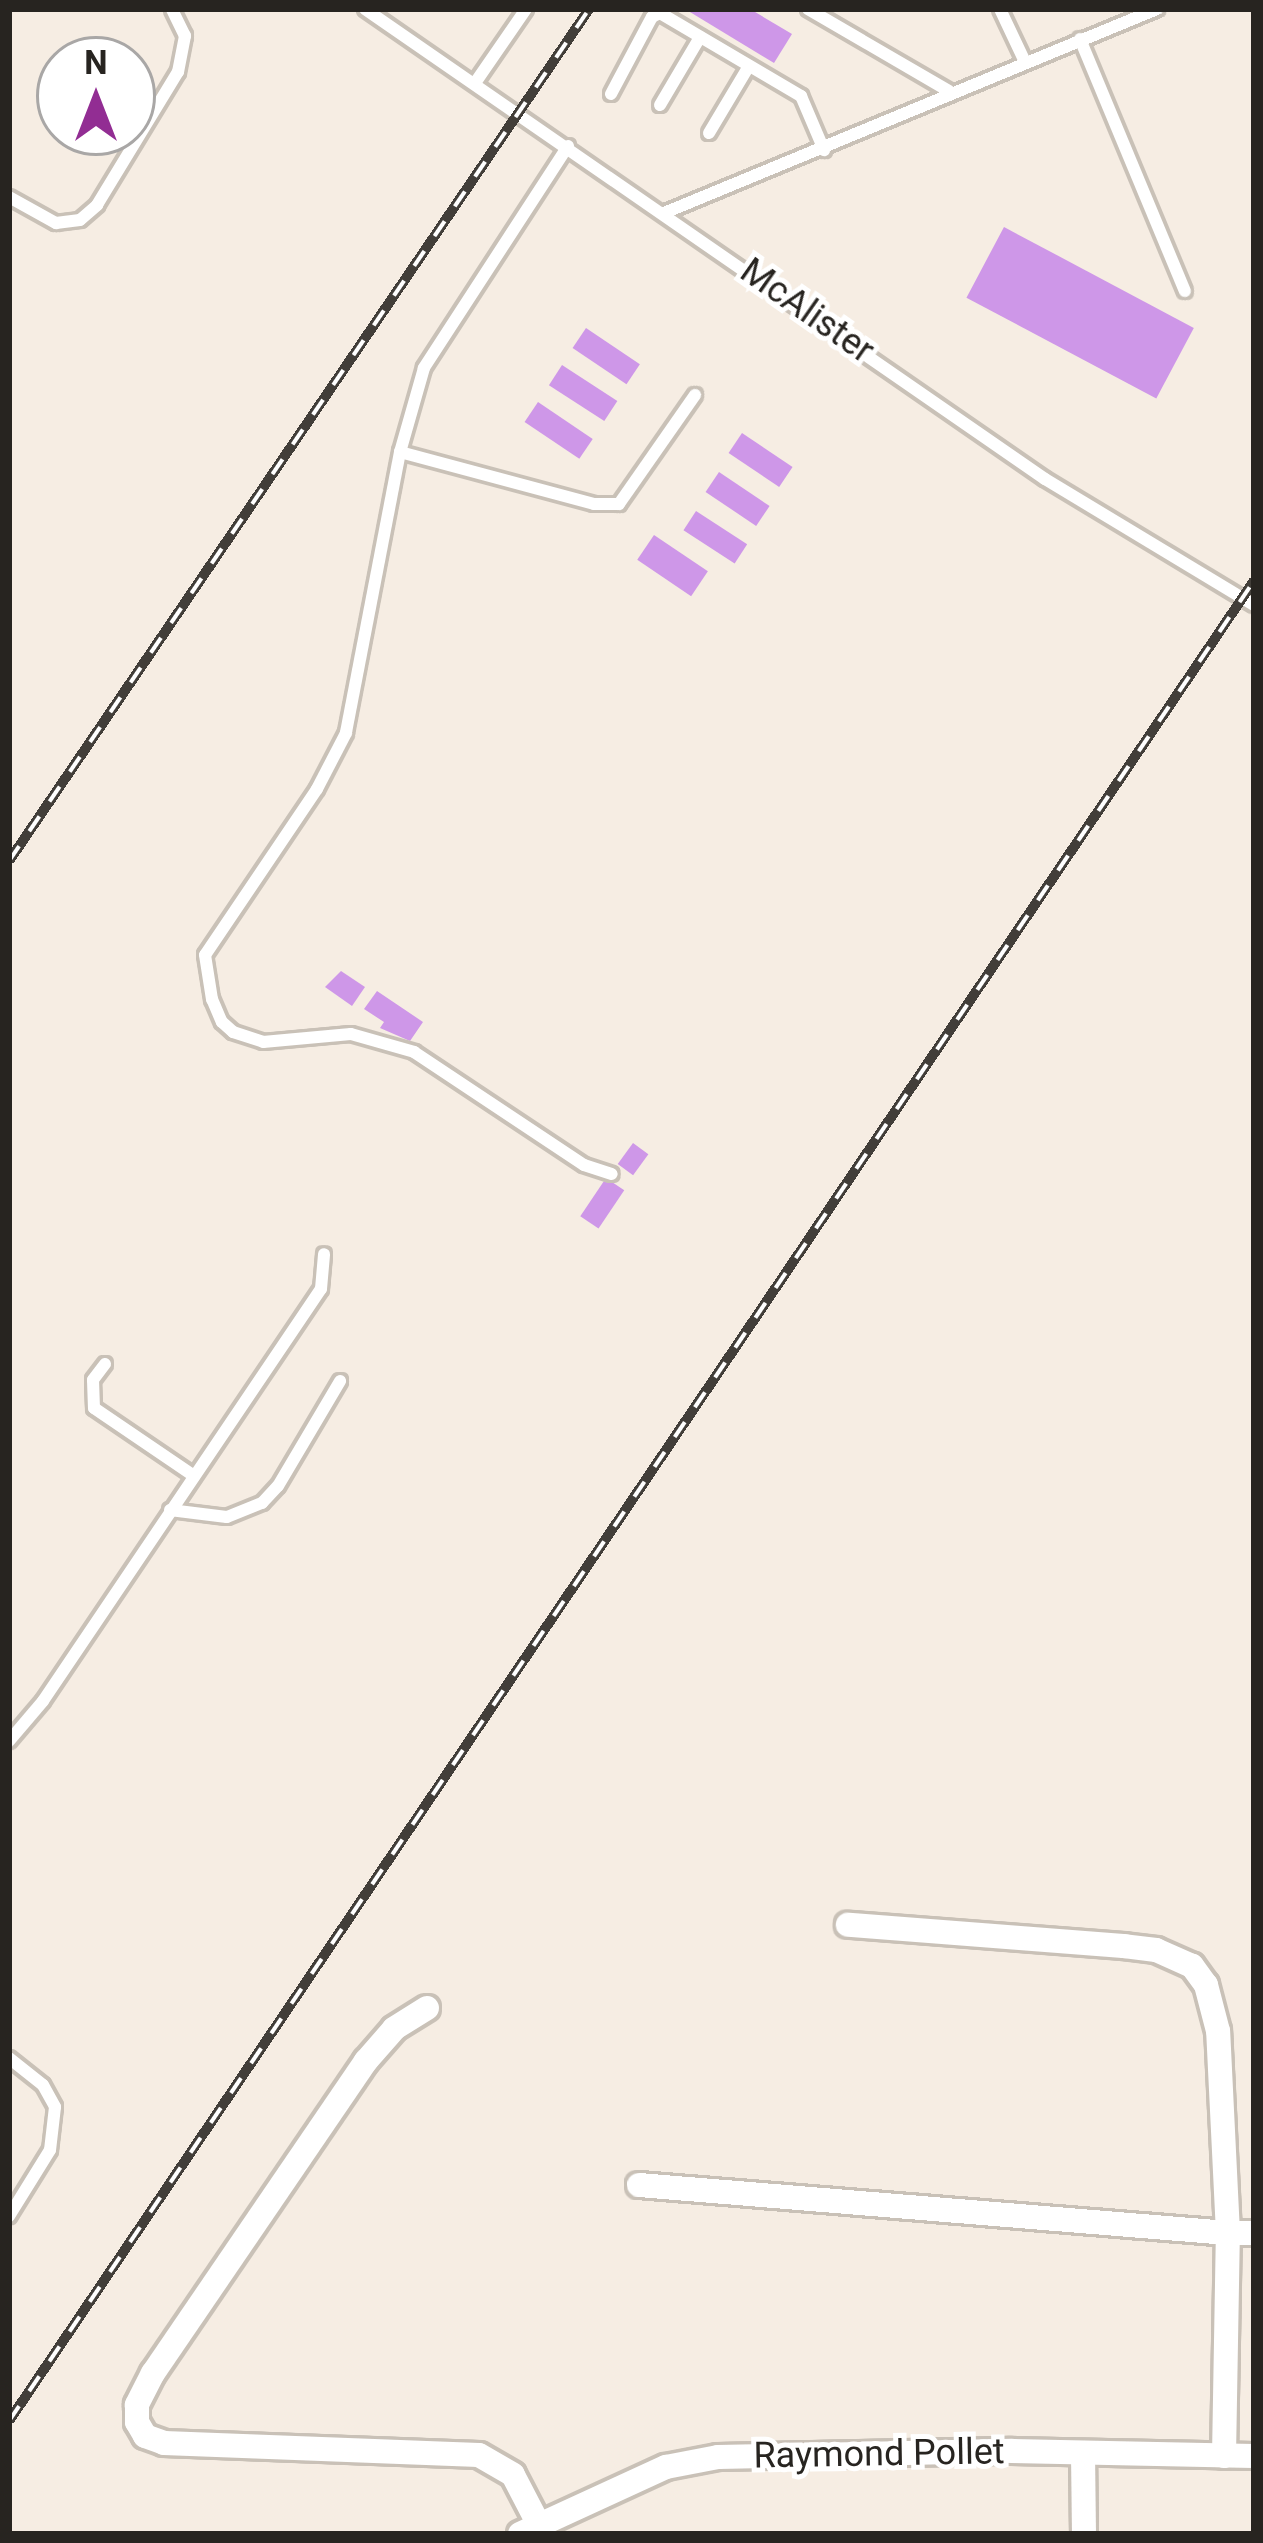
<!DOCTYPE html>
<html>
<head>
<meta charset="utf-8">
<style>
	body { margin:0 }
	#map { position:relative; width:1263px; height:2543px; overflow:hidden; background:#f6ede3; font-family:Roboto,sans-serif }
	div>[style] { position:absolute }
	[style*='--x'] { left:calc(var(--x)*1px); top:calc(var(--y)*1px); width:calc(var(--w)*1px); rotate:calc(var(--a)*1deg) }
	.building>* { inset:0; background:#ce97e8; transform-origin:0 0 }
	.roads { filter:drop-shadow(3px 0 #c9c1b7) drop-shadow(-3px 0 #c9c1b7) drop-shadow(0 3px #c9c1b7) drop-shadow(0 -3px #c9c1b7) }
	.lane>* { height:12px; margin:-6px; padding:0 6px; transform-origin:6px; border-radius:6px; background:#fff }
	.street>* { height:24px; margin:-12px; padding:0 12px; transform-origin:12px; border-radius:12px; background:#fff }
	.rail>* { height:10px; margin-top:-5px; transform-origin:0; background:repeating-linear-gradient(90deg,#fff 0 18px,#423e39 0 36px); box-sizing:border-box; border-block:3px solid #423e39 }
	span { translate:-50% -50%; white-space:nowrap; text-align:center; line-height:1.15; -webkit-text-stroke:10px #fff; paint-order:stroke }
	.street-label { font-size:36px; color:#272420 }
	.frame { position:absolute; inset:0; border:12px solid #272420; pointer-events:none }
	.north { position:absolute; left:36px; top:36px; width:120px; height:120px; box-sizing:border-box; background:#fff; border:3px solid #a9a7a6; border-radius:50%; rotate:0deg; font-size:33px; font-weight:700; line-height:48px; text-align:center; color:#272420 }
	.north::after { content:''; display:block; margin:auto; width:42px; height:54px; background:#922d93; clip-path:polygon(50% 0,100% 100%,50% 72%,0 100%) }
</style>
</head>
<body>
<div id="map">
	<div class="building">
		<div style="clip-path:polygon(685px 9px,750px 9px,792px 34px,774px 63px)"></div>
		<div style="left:1004px;top:227px;width:215px;height:80px;rotate:28deg"></div>
		<div style="left:586px;top:328px;width:65px;height:24px;rotate:34deg"></div>
		<div style="left:562px;top:365px;width:66px;height:24px;rotate:33deg"></div>
		<div style="left:538px;top:402px;width:66px;height:24px;rotate:34deg"></div>
		<div style="left:742px;top:433px;width:61px;height:24px;rotate:34deg"></div>
		<div style="left:719px;top:472px;width:61px;height:24px;rotate:34deg"></div>
		<div style="left:696px;top:511px;width:61px;height:23px;rotate:33deg"></div>
		<div style="left:654px;top:535px;width:65px;height:30px;rotate:34deg"></div>
		<div style="clip-path:polygon(341px 971px,365px 987px,352px 1006px,325px 987px)"></div>
		<div style="clip-path:polygon(377px 991px,423px 1022px,410px 1041px,380px 1028px,384px 1022px,364px 1009px)"></div>
		<div style="left:633px;top:1143px;width:19px;height:26px;rotate:36deg"></div>
		<div style="left:606px;top:1178px;width:22px;height:46px;rotate:34deg"></div>
	</div>
	<div class="roads">
		<div class="lane">
			<div style="--x:365;--y:9;--w:827;--a:34.65"></div>
			<div style="--x:1045;--y:479;--w:244;--a:31.1"></div>
			<div style="--x:808;--y:9;--w:163;--a:30.2"></div>
			<div style="--x:1000;--y:9;--w:59;--a:64.7"></div>
			<div style="--x:1080;--y:39;--w:273;--a:67.4"></div>
			<div style="--x:475;--y:83;--w:90;--a:-55.4"></div>
			<div style="--x:611;--y:94;--w:87;--a:-62"></div>
			<div style="--x:652;--y:17;--w:9;--a:-27"></div>
			<div style="--x:660;--y:13;--w:164;--a:30.5"></div>
			<div style="--x:801;--y:96;--w:59;--a:66.9"></div>
			<div style="--x:660;--y:105;--w:79;--a:-59.5"></div>
			<div style="--x:709;--y:133;--w:78;--a:-59.2"></div>
			<div style="--x:568;--y:146;--w:265;--a:123"></div>
			<div style="--x:424;--y:368;--w:87;--a:105.9"></div>
			<div style="--x:400;--y:452;--w:286;--a:100.9"></div>
			<div style="--x:346;--y:733;--w:63;--a:117.4"></div>
			<div style="--x:317;--y:789;--w:200;--a:124"></div>
			<div style="--x:205;--y:955;--w:45;--a:81"></div>
			<div style="--x:212;--y:999;--w:25;--a:67"></div>
			<div style="--x:222;--y:1022;--w:15;--a:42"></div>
			<div style="--x:233;--y:1032;--w:32;--a:18"></div>
			<div style="--x:263;--y:1042;--w:88;--a:-5.2"></div>
			<div style="--x:351;--y:1034;--w:66;--a:15.9"></div>
			<div style="--x:414;--y:1052;--w:204;--a:33.6"></div>
			<div style="--x:584;--y:1165;--w:29;--a:18"></div>
			<div style="--x:9;--y:197;--w:54;--a:29"></div>
			<div style="--x:56;--y:223;--w:24;--a:-7"></div>
			<div style="--x:80;--y:220;--w:23;--a:-41"></div>
			<div style="--x:97;--y:205;--w:156;--a:-58.7"></div>
			<div style="--x:178;--y:72;--w:37;--a:-79"></div>
			<div style="--x:185;--y:36;--w:30;--a:-116"></div>
			<div style="--x:664;--y:213;--w:534;--a:-22.48"></div>
			<div style="--x:400;--y:452;--w:201;--a:15"></div>
			<div style="--x:594;--y:504;--w:25;--a:0"></div>
			<div style="--x:619;--y:504;--w:133;--a:-55.1"></div>
			<div style="--x:105;--y:1364;--w:20;--a:127"></div>
			<div style="--x:93;--y:1380;--w:28;--a:88"></div>
			<div style="--x:94;--y:1408;--w:121;--a:34.2"></div>
			<div style="--x:170;--y:1510;--w:57;--a:7"></div>
			<div style="--x:227;--y:1517;--w:38;--a:-22"></div>
			<div style="--x:262;--y:1503;--w:23;--a:-47"></div>
			<div style="--x:278;--y:1486;--w:122;--a:-59.4"></div>
			<div style="--x:9;--y:1741;--w:52;--a:-49.6"></div>
			<div style="--x:43;--y:1701;--w:497;--a:-56"></div>
			<div style="--x:321;--y:1289;--w:35;--a:-85"></div>
			<div style="--x:9;--y:2058;--w:43;--a:38.5"></div>
			<div style="--x:43;--y:2085;--w:25;--a:61"></div>
			<div style="--x:55;--y:2107;--w:43;--a:96.6"></div>
			<div style="--x:50;--y:2150;--w:78;--a:121.8"></div>
		</div>
		<div class="street">
			<div style="--x:427;--y:2008;--w:39;--a:148"></div>
			<div style="--x:394;--y:2029;--w:43;--a:131.2"></div>
			<div style="--x:366;--y:2061;--w:378;--a:124.3"></div>
			<div style="--x:153;--y:2373;--w:36;--a:117"></div>
			<div style="--x:137;--y:2405;--w:17;--a:90"></div>
			<div style="--x:137;--y:2422;--w:16;--a:60"></div>
			<div style="--x:145;--y:2436;--w:20;--a:20"></div>
			<div style="--x:164;--y:2443;--w:315;--a:2.2"></div>
			<div style="--x:479;--y:2455;--w:39;--a:30"></div>
			<div style="--x:513;--y:2475;--w:56;--a:62.5"></div>
			<div style="--x:639;--y:2185;--w:591;--a:4.66"></div>
			<div style="--x:1228;--y:2233;--w:202;--a:-92.8"></div>
			<div style="--x:1218;--y:2031;--w:48;--a:-104.6"></div>
			<div style="--x:1206;--y:1985;--w:24;--a:-126"></div>
			<div style="--x:1192;--y:1966;--w:39;--a:-156"></div>
			<div style="--x:1156;--y:1950;--w:32;--a:-173"></div>
			<div style="--x:1124;--y:1946;--w:277;--a:-175.6"></div>
			<div style="--x:1083;--y:2453;--w:81;--a:89.3"></div>
			<div style="--x:1224;--y:2456;--w:223;--a:-89"></div>
			<div style="--x:1228;--y:2233;--w:26;--a:0"></div>
			<div style="--x:520;--y:2534;--w:161;--a:-24.7"></div>
			<div style="--x:666;--y:2467;--w:53;--a:-10.9"></div>
			<div style="--x:718;--y:2457;--w:294;--a:-1.2"></div>
			<div style="--x:1012;--y:2451;--w:242;--a:1.2"></div>
		</div>
	</div>
	<div class="rail">
		<div style="--x:9;--y:861;--w:1031;--a:-55.75"></div>
		<div style="--x:9;--y:2421;--w:2222;--a:-55.92"></div>
	</div>
	<div class="street-label">
		<span style="left:807px;top:311px;rotate:35deg">McAlister</span>
		<span style="left:879px;top:2454px;rotate:-1deg">Raymond Pollet</span>
	</div>
	<div class="frame"></div>
	<div class="north">N</div>
</div>
</body>
</html>
